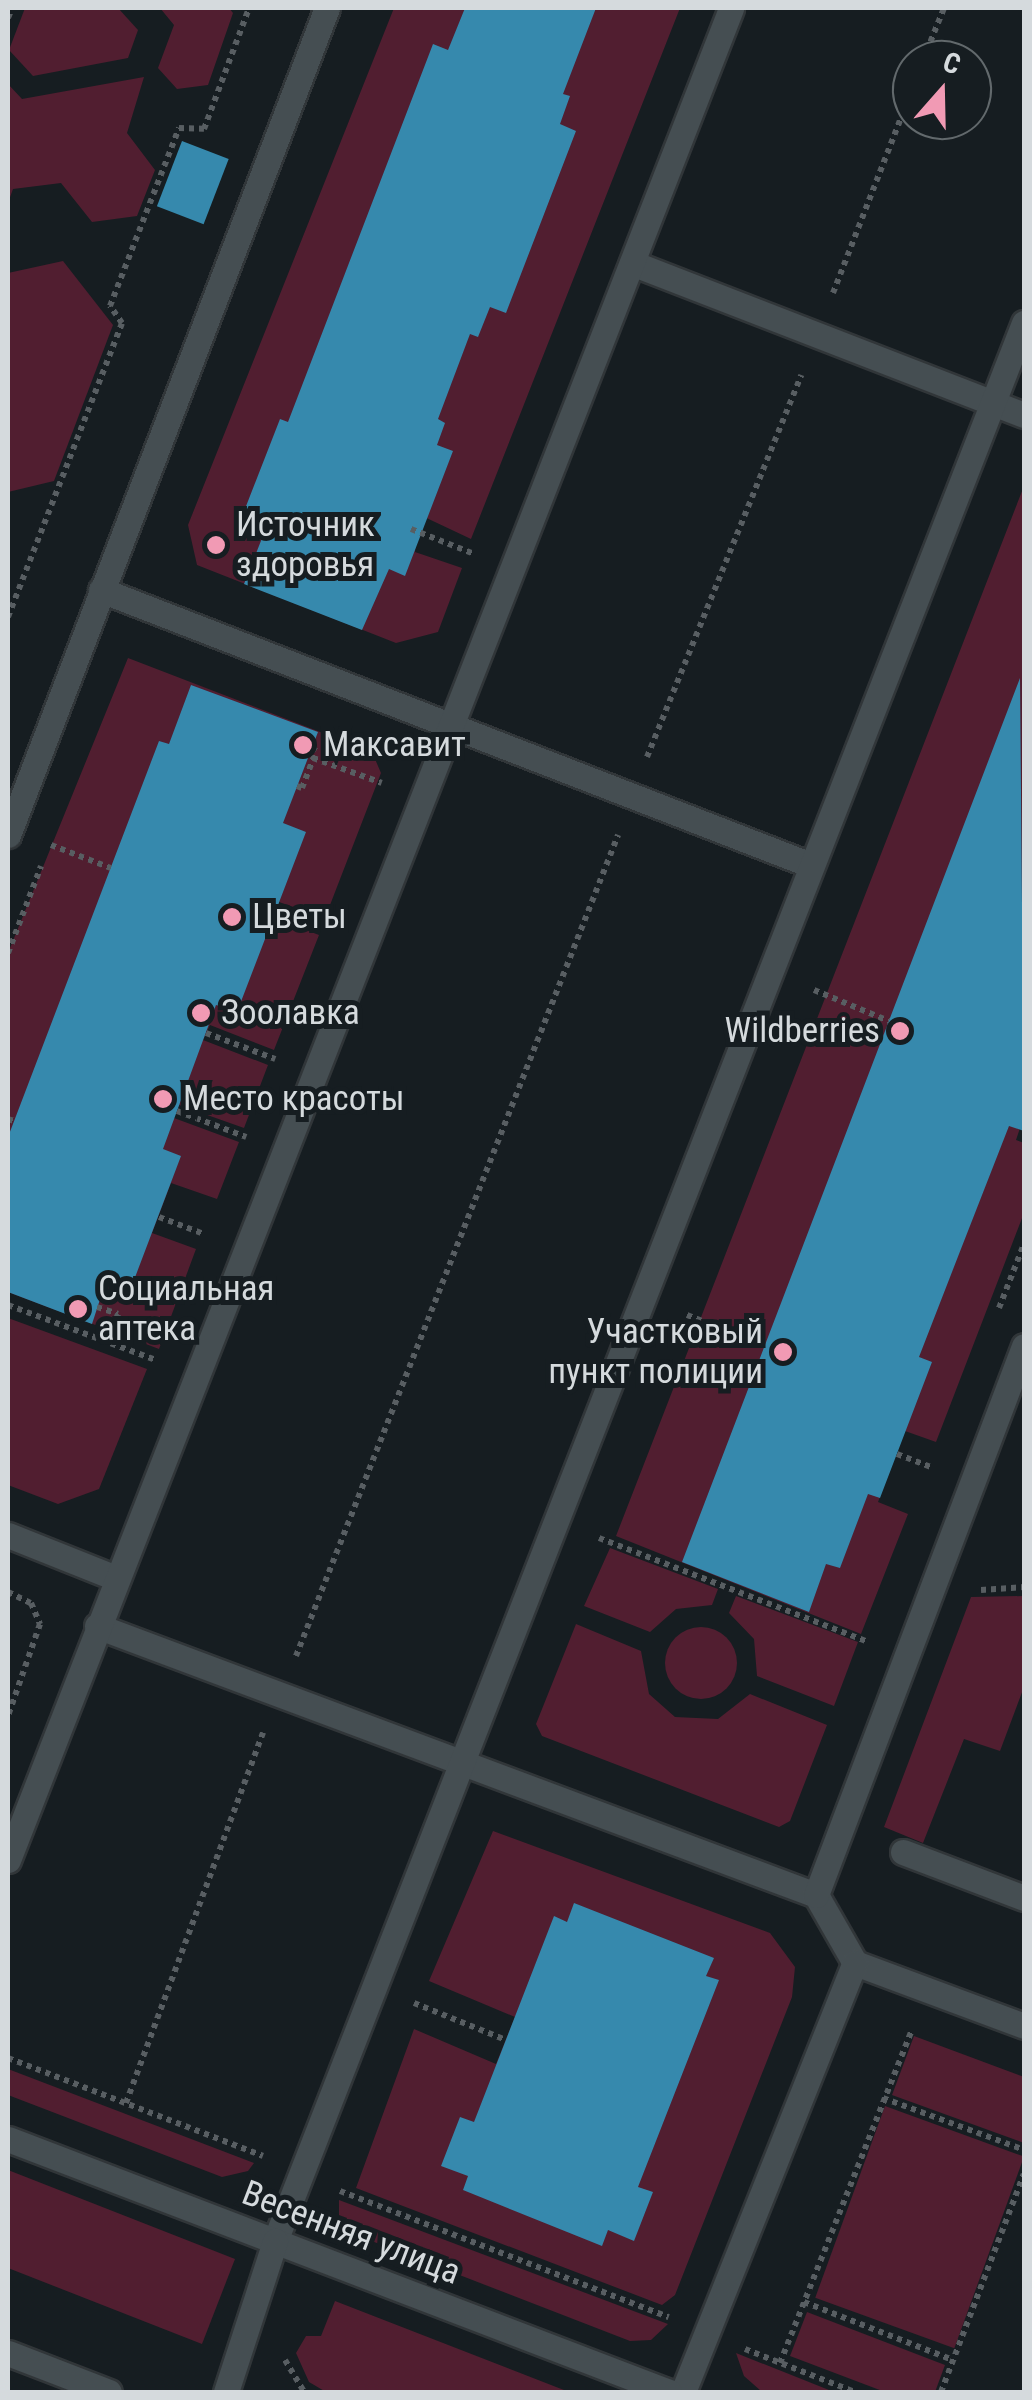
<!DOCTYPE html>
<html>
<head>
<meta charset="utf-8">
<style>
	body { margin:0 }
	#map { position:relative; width:1032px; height:2400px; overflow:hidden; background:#161d21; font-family:"Roboto Condensed",sans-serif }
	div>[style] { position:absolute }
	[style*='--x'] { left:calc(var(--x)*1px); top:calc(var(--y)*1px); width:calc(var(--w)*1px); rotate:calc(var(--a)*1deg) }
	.green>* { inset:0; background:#511e30; transform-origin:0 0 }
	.round { border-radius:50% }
	.building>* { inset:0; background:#3689ad; transform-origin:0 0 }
	.path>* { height:6px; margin-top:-3px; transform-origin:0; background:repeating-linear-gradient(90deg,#585e62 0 5px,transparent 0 10px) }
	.roads { filter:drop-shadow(2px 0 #313639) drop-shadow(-2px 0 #313639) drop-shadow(0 2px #313639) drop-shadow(0 -2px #313639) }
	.service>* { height:25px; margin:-12.5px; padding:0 12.5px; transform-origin:12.5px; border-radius:12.5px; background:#454e52 }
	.minor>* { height:25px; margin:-12.5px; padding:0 12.5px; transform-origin:12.5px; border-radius:12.5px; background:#454e52 }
	.tertiary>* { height:25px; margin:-12.5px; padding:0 12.5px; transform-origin:12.5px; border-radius:12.5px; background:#454e52 }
	.dots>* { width:28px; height:28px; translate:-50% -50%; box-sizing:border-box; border:5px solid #161d21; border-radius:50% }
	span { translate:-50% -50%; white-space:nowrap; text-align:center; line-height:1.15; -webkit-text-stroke:10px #161d21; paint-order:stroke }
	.poi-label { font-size:35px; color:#d5dadd }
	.left { translate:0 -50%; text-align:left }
	.right { translate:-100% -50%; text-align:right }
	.street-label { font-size:35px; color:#d5dadd }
	.frame { position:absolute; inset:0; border:10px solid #d5dadd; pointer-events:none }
	.north { position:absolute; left:892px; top:40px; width:100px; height:100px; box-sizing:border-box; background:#161d21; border:2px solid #62696c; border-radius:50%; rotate:20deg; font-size:28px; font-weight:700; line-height:40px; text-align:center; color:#d5dadd }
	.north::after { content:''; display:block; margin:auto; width:35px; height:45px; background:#f19ab4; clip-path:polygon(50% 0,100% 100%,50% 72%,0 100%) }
</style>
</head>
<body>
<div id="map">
	<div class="green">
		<div style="clip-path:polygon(25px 8px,118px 8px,138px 30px,128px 58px,33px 76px,9px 50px)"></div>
		<div style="clip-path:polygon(160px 8px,229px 8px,233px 13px,208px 85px,177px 89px,158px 68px,174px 25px)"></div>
		<div style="clip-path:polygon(394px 8px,680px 8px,471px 539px,418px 514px,415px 552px,462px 568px,438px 632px,396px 643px,197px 565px,188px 525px)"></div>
		<div style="clip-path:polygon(144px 77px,127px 133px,155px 170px,137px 216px,92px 222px,61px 183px,13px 189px,8px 203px,8px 84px,22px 99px)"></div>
		<div style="clip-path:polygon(63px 261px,113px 325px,54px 481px,8px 492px,8px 273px)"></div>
		<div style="clip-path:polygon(1024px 486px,1024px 1116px,1016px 1140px,1024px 1143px,1024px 1213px,936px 1442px,905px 1431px,878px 1502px,908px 1514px,861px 1634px,616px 1536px)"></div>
		<div style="clip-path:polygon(128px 658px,372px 752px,381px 773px,325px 918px,279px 902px,274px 918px,319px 935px,274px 1050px,210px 1025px,203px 1040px,268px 1065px,244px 1128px,179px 1105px,174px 1118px,239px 1142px,217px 1199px,171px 1183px,152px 1233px,196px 1249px,159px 1349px,8px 1292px,8px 953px)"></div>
		<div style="clip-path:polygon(8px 1318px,147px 1369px,99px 1489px,58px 1504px,8px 1485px)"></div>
		<div style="clip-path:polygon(610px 1548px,718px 1589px,712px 1605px,676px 1609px,650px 1632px,584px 1606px)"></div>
		<div style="clip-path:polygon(736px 1596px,858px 1642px,834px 1706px,757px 1676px,754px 1639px,729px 1613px)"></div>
		<div style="clip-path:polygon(1024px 1596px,1024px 1687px,1000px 1751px,964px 1739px,923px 1843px,884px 1827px,971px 1597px)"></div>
		<div style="clip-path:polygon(576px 1624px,641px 1651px,649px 1694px,675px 1717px,718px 1719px,750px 1694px,827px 1725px,790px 1821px,779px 1827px,542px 1736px,536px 1724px)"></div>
		<div class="round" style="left:665px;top:1627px;width:72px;height:72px"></div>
		<div style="clip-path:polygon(493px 1831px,770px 1933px,795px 1967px,792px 1997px,675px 2295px,662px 2305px,356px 2188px,414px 2029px,496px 2064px,515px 2017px,429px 1981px)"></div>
		<div style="clip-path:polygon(914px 2036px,1024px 2077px,1024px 2143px,892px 2095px)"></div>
		<div style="clip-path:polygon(8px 2069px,254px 2163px,248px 2171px,222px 2177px,8px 2095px)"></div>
		<div style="left:885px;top:2106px;width:148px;height:204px;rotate:20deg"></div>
		<div style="clip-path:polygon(8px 2170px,235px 2259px,202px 2344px,8px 2268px)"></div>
		<div style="clip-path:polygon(339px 2200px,668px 2324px,651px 2340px,630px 2341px,351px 2233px,339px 2217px)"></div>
		<div style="clip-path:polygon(335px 2301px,569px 2392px,326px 2392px,309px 2382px,296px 2353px,306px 2336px,321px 2336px)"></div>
		<div style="clip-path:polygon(807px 2312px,945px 2365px,935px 2392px,885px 2392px,790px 2356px)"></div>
		<div style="clip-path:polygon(736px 2353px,834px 2392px,761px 2391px,744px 2376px)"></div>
	</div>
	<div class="building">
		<div style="clip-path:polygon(465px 8px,596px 8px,563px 94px,570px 96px,560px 124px,576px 131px,506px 313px,490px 307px,478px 337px,470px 334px,438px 419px,445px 423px,437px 445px,453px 451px,405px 576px,389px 569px,362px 630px,244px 584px,268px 523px,243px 514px,280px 419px,288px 422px,433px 44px,448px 50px)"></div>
		<div style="left:182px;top:141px;width:50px;height:70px;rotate:21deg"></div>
		<div style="clip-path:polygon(1020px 678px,1024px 1131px,1009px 1126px,959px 1254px,919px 1357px,932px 1362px,880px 1498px,868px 1494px,840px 1568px,826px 1564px,809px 1612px,682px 1562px)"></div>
		<div style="clip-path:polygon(191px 685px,318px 732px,283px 823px,306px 832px,237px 1012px,216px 1005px,163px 1149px,181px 1156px,131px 1288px,107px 1278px,92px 1324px,8px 1292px,8px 1137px,159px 741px,169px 744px)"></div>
		<div style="clip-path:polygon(574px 1903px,714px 1958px,706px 1976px,719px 1980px,638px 2187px,653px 2192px,634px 2241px,608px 2230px,602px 2246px,463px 2190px,468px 2176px,441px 2166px,460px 2117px,474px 2122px,554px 1916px,567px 1922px)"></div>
	</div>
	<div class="path">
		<div style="--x:8;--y:18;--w:11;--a:-68"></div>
		<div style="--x:923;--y:60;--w:56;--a:-68"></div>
		<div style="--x:833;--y:293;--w:219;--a:-68.8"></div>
		<div style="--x:411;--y:529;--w:66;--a:21.5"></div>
		<div style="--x:8;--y:617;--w:315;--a:-68.8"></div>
		<div style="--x:122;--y:323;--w:21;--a:-125"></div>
		<div style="--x:110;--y:306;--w:191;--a:-68.8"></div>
		<div style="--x:179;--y:128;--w:25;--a:2"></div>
		<div style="--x:204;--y:129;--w:129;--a:-69.6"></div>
		<div style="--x:647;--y:757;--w:412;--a:-68"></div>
		<div style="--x:313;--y:758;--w:73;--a:19.9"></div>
		<div style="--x:297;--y:786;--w:5;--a:22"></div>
		<div style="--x:302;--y:788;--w:40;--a:-69"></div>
		<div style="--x:316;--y:751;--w:5;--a:-143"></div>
		<div style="--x:51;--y:845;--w:64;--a:21"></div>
		<div style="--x:277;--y:909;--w:52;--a:21.6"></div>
		<div style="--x:8;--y:953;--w:93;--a:-69.2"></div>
		<div style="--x:814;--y:990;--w:81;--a:22.5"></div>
		<div style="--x:206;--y:1033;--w:74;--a:20.6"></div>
		<div style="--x:177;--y:1111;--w:74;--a:20.6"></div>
		<div style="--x:8;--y:1119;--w:6;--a:18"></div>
		<div style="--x:159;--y:1217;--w:48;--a:20.7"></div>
		<div style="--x:8;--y:1305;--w:158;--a:20.4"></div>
		<div style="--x:97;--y:1307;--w:22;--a:18"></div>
		<div style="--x:118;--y:1314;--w:30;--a:110"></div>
		<div style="--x:999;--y:1308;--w:69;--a:-68.7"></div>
		<div style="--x:687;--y:1315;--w:82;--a:21.5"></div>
		<div style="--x:897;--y:1454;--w:39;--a:21"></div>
		<div style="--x:599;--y:1538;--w:288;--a:21.1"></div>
		<div style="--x:981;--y:1590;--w:43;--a:-4"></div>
		<div style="--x:8;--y:1592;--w:25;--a:26"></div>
		<div style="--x:31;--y:1603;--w:23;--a:67"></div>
		<div style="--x:40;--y:1624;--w:97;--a:109.2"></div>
		<div style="--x:296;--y:1656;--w:882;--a:-68.58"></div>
		<div style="--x:414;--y:2003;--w:99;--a:21.9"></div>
		<div style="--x:8;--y:2058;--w:273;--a:21"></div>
		<div style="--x:883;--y:2098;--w:150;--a:20.2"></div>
		<div style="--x:126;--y:2103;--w:395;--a:-69.7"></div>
		<div style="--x:340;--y:2191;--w:352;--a:21"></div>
		<div style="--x:804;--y:2302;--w:160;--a:21.3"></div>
		<div style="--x:745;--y:2349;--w:118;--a:21.4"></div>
		<div style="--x:285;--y:2360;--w:37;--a:59"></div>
		<div style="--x:780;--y:2363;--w:359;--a:-68.4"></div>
		<div style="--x:941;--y:2392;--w:233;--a:-69.2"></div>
	</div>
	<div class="roads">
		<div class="service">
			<div style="--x:632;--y:263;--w:420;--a:21.2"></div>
			<div style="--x:101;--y:590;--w:758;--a:21.18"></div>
			<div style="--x:8;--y:835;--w:886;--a:-68.91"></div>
			<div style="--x:8;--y:1535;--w:116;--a:21.7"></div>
			<div style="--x:97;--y:1626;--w:768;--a:20.51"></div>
			<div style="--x:816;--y:1895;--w:78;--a:60.2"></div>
			<div style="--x:855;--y:1963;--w:180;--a:20.4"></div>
			<div style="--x:903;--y:1852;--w:129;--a:20.8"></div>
			<div style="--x:8;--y:1860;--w:1988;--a:-68.67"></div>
			<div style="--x:816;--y:1895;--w:587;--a:-69.25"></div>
			<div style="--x:275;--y:2241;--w:2059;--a:-68.67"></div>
			<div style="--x:683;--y:2392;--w:462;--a:-68.2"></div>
		</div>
		<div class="minor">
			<div style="--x:8;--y:2139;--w:708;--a:20.94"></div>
			<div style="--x:226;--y:2392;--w:159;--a:-72"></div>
		</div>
		<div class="tertiary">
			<div style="--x:8;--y:2353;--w:108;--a:21.1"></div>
		</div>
	</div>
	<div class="dots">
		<div style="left:216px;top:545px;background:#f19ab4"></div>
		<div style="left:303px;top:745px;background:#f19ab4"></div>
		<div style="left:232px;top:917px;background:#f19ab4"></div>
		<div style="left:201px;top:1013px;background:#f19ab4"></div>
		<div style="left:900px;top:1031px;background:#f19ab4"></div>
		<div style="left:163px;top:1099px;background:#f19ab4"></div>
		<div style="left:78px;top:1309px;background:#f19ab4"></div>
		<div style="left:783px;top:1352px;background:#f19ab4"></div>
	</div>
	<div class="poi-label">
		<span class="left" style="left:236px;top:545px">Источник<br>здоровья</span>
		<span class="left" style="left:323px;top:745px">Максавит</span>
		<span class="left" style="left:252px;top:917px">Цветы</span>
		<span class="left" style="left:221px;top:1013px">Зоолавка</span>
		<span class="right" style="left:880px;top:1031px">Wildberries</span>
		<span class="left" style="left:183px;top:1099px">Место красоты</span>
		<span class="left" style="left:98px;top:1309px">Социальная<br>аптека</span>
		<span class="right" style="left:763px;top:1352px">Участковый<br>пункт полиции</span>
	</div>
	<div class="street-label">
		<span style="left:351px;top:2233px;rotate:21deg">Весенняя улица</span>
	</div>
	<div class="frame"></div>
	<div class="north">С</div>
</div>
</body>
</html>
